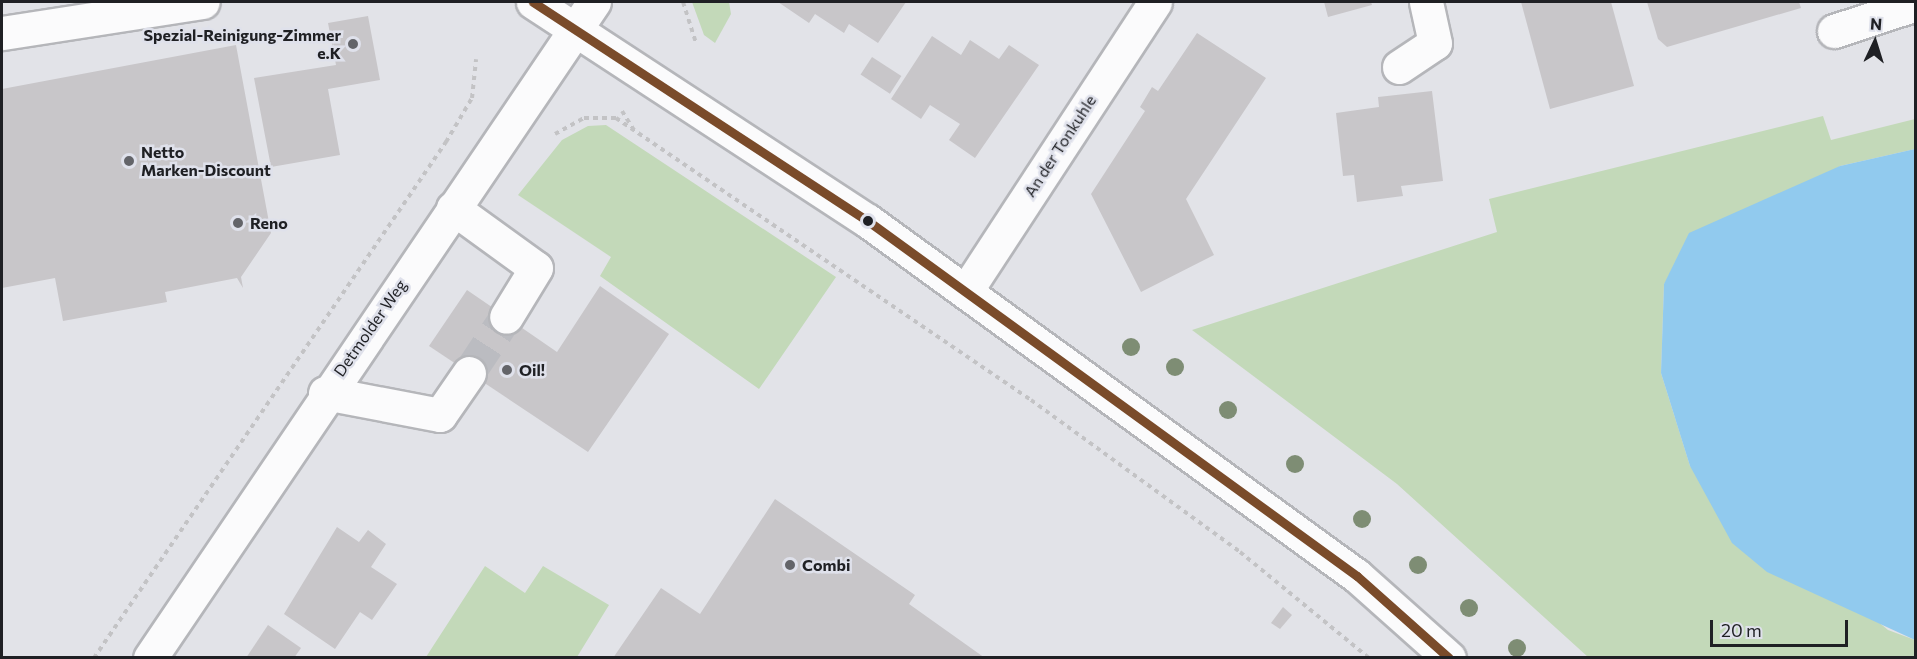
<!DOCTYPE html>
<html>
<head>
<meta charset="utf-8">
<style>
	body { margin:0 }
	#map { position:relative; width:1917px; height:659px; overflow:hidden; background:#e2e3e8; font-family:Commissioner,sans-serif }
	div>[style] { position:absolute }
	[style*='--x'] { left:calc(var(--x)*1px); top:calc(var(--y)*1px); width:calc(var(--w)*1px); rotate:calc(var(--a)*1deg) }
	.green>* { inset:0; background:#c3d9b9 }
	.water>* { inset:0; background:#91caee }
	.building>* { inset:0; background:#c8c6c9; transform-origin:0 0 }
	.minor-tunnel>* { height:33px; margin-top:-16.5px; transform-origin:0; background:repeating-linear-gradient(90deg,#bbbcc1 0 33px,transparent 0 49px) }
	.path>* { height:4px; margin-top:-2px; transform-origin:0; background:repeating-linear-gradient(90deg,#c3c3c5 0 4.5px,transparent 0 9px) }
	.roads { filter:drop-shadow(2px 0 #b5b6ba) drop-shadow(-2px 0 #b5b6ba) drop-shadow(0 2px #b5b6ba) drop-shadow(0 -2px #b5b6ba) }
	.minor>* { height:33px; margin:-16.5px; padding:0 16.5px; transform-origin:16.5px; border-radius:16.5px; background:#fbfbfc }
	.bus-1>* { height:9px; margin:-4.5px; padding:0 4.5px; transform-origin:4.5px; border-radius:4.5px; background:#7a4b2a }
	.trees>* { width:18px; height:18px; margin:-9px; border-radius:50%; background:#7e8d74 }
	.dots>* { width:16px; height:16px; translate:-50% -50%; box-sizing:border-box; border:3px solid #dfe1eb; border-radius:50% }
	span { translate:-50% -50%; white-space:nowrap; text-align:center; line-height:1.15; -webkit-text-stroke:5px #dfe1eb; paint-order:stroke }
	.poi-label { font-size:16px; color:#1f2024; font-weight:700 }
	.right { translate:-100% -50%; text-align:right }
	.left { translate:0 -50%; text-align:left }
	.street-label { font-size:16px; color:#1f2024 }
	.frame { position:absolute; inset:0; border:3px solid #1f2024; pointer-events:none }
	.north { position:absolute; left:1845px; top:12px; width:60px; height:60px; -webkit-text-stroke:4px #dfe1eb; paint-order:stroke; rotate:4deg; font-size:16px; font-weight:700; line-height:24px; text-align:center; color:#1f2024 }
	.north::after { content:''; display:block; margin:auto; width:21px; height:27px; background:#1f2024; clip-path:polygon(50% 0,100% 100%,50% 72%,0 100%) }
	.scale { position:absolute; left:1710px; top:620px; width:138px; height:27px; box-sizing:border-box; border:3px solid #1f2024; border-top:0; padding-left:8px; font-size:18px; line-height:21px; white-space:nowrap; color:#1f2024; -webkit-text-stroke:4px #dfe1eb; paint-order:stroke }
</style>
</head>
<body>
<div id="map">
	<div class="green">
		<div style="clip-path:polygon(692px 2px,729px 2px,731px 14px,715px 43px,704px 35px)"></div>
		<div style="clip-path:polygon(1823px 116px,1831px 140px,1915px 119px,1915px 149px,1840px 166px,1664px 284px,1661px 373px,1690px 466px,1888px 630px,1915px 640px,1915px 657px,1588px 657px,1397px 484px,1192px 330px,1497px 232px,1489px 199px)"></div>
		<div style="clip-path:polygon(606px 125px,836px 277px,759px 389px,600px 276px,611px 257px,518px 195px,562px 140px,588px 126px)"></div>
		<div style="clip-path:polygon(485px 566px,525px 593px,543px 566px,609px 605px,577px 657px,426px 657px)"></div>
	</div>
	<div class="water">
		<div style="clip-path:polygon(1915px 149px,1916px 149px,1915px 640px,1767px 572px,1732px 543px,1690px 466px,1661px 373px,1664px 284px,1689px 233px,1840px 166px)"></div>
	</div>
	<div class="building">
		<div style="clip-path:polygon(778px 2px,906px 2px,878px 43px,849px 24px,844px 33px,815px 14px,809px 23px)"></div>
		<div style="clip-path:polygon(1324px 2px,1371px 2px,1372px 5px,1328px 17px)"></div>
		<div style="clip-path:polygon(1521px 2px,1611px 2px,1634px 86px,1550px 109px)"></div>
		<div style="clip-path:polygon(1647px 2px,1799px 2px,1801px 8px,1667px 47px,1658px 39px)"></div>
		<div style="clip-path:polygon(368px 16px,380px 80px,328px 89px,340px 155px,271px 167px,254px 78px,336px 65px,328px 23px)"></div>
		<div style="clip-path:polygon(1197px 33px,1266px 78px,1186px 199px,1214px 255px,1141px 292px,1091px 194px,1145px 111px,1140px 107px,1152px 87px,1158px 91px)"></div>
		<div style="clip-path:polygon(932px 36px,961px 55px,970px 40px,999px 59px,1009px 45px,1039px 65px,975px 158px,949px 140px,960px 124px,930px 105px,921px 119px,891px 99px)"></div>
		<div style="clip-path:polygon(236px 45px,271px 233px,241px 277px,243px 288px,237px 278px,165px 292px,167px 302px,63px 321px,55px 278px,2px 288px,2px 89px)"></div>
		<div style="left:872px;top:57px;width:35px;height:21px;rotate:33deg"></div>
		<div style="clip-path:polygon(1432px 91px,1443px 181px,1401px 186px,1403px 196px,1357px 202px,1354px 175px,1343px 176px,1336px 113px,1379px 107px,1378px 97px)"></div>
		<div style="clip-path:polygon(600px 286px,669px 334px,588px 452px,429px 346px,467px 290px,557px 352px)"></div>
		<div style="clip-path:polygon(775px 499px,915px 595px,909px 604px,985px 658px,613px 658px,661px 588px,700px 614px)"></div>
		<div style="clip-path:polygon(337px 527px,359px 542px,368px 530px,386px 544px,371px 567px,397px 584px,372px 620px,360px 612px,335px 649px,284px 614px)"></div>
		<div style="clip-path:polygon(1283px 607px,1292px 615px,1280px 629px,1271px 623px)"></div>
		<div style="clip-path:polygon(268px 625px,301px 648px,294px 658px,246px 658px)"></div>
	</div>
	<div class="minor-tunnel">
		<div style="--x:469;--y:373;--w:67;--a:-56.5"></div>
	</div>
	<div class="path">
		<div style="--x:683;--y:2;--w:43;--a:72.4"></div>
		<div style="--x:622;--y:111;--w:26;--a:58"></div>
		<div style="--x:555;--y:134;--w:33;--a:-29"></div>
		<div style="--x:584;--y:118;--w:32;--a:0"></div>
		<div style="--x:616;--y:118;--w:502;--a:34.2"></div>
		<div style="--x:1031;--y:400;--w:258;--a:36"></div>
		<div style="--x:1240;--y:552;--w:167;--a:39.4"></div>
		<div style="--x:94;--y:658;--w:625;--a:-55.7"></div>
		<div style="--x:446;--y:142;--w:51;--a:-59.4"></div>
		<div style="--x:472;--y:98;--w:39;--a:-84"></div>
	</div>
	<div class="roads">
		<div class="minor">
			<div style="--x:533;--y:2;--w:400;--a:33.2"></div>
			<div style="--x:868;--y:221;--w:604;--a:35.98"></div>
			<div style="--x:1357;--y:576;--w:123;--a:41.7"></div>
			<div style="--x:1834;--y:31;--w:86;--a:-18.2"></div>
			<div style="--x:2;--y:33;--w:203;--a:-8.8"></div>
			<div style="--x:1399;--y:67;--w:43;--a:-33.7"></div>
			<div style="--x:1435;--y:43;--w:42;--a:-102.4"></div>
			<div style="--x:453;--y:208;--w:102;--a:35.9"></div>
			<div style="--x:536;--y:268;--w:57;--a:121.5"></div>
			<div style="--x:966;--y:291;--w:345;--a:-56.8"></div>
			<div style="--x:325;--y:393;--w:117;--a:10.8"></div>
			<div style="--x:440;--y:415;--w:51;--a:-55.4"></div>
			<div style="--x:150;--y:658;--w:792;--a:-55.91"></div>
		</div>
	</div>
	<div class="bus-1">
		<div style="--x:533;--y:2;--w:400;--a:33.2"></div>
		<div style="--x:868;--y:221;--w:604;--a:35.98"></div>
		<div style="--x:1357;--y:576;--w:123;--a:41.7"></div>
	</div>
	<div class="trees">
		<div style="left:1131px;top:347px"></div>
		<div style="left:1175px;top:367px"></div>
		<div style="left:1228px;top:410px"></div>
		<div style="left:1295px;top:464px"></div>
		<div style="left:1362px;top:519px"></div>
		<div style="left:1418px;top:565px"></div>
		<div style="left:1469px;top:608px"></div>
		<div style="left:1517px;top:648px"></div>
	</div>
	<div class="dots">
		<div style="left:353px;top:44px;background:#636469"></div>
		<div style="left:129px;top:161px;background:#636469"></div>
		<div style="left:868px;top:221px;background:#1f2024"></div>
		<div style="left:238px;top:223px;background:#636469"></div>
		<div style="left:507px;top:370px;background:#636469"></div>
		<div style="left:790px;top:565px;background:#636469"></div>
	</div>
	<div class="poi-label">
		<span class="right" style="left:341px;top:44px">Spezial-Reinigung-Zimmer<br>e.K</span>
		<span class="left" style="left:141px;top:161px">Netto<br>Marken-Discount</span>
		<span class="left" style="left:250px;top:223px">Reno</span>
		<span class="left" style="left:519px;top:370px">Oil!</span>
		<span class="left" style="left:802px;top:565px">Combi</span>
	</div>
	<div class="street-label">
		<span style="left:1060px;top:146px;rotate:-57deg">An der Tonkuhle</span>
		<span style="left:370px;top:328px;rotate:-55deg">Detmolder Weg</span>
	</div>
	<div class="frame"></div>
	<div class="north">N</div>
	<div class="scale">20 m</div>
</div>
</body>
</html>
